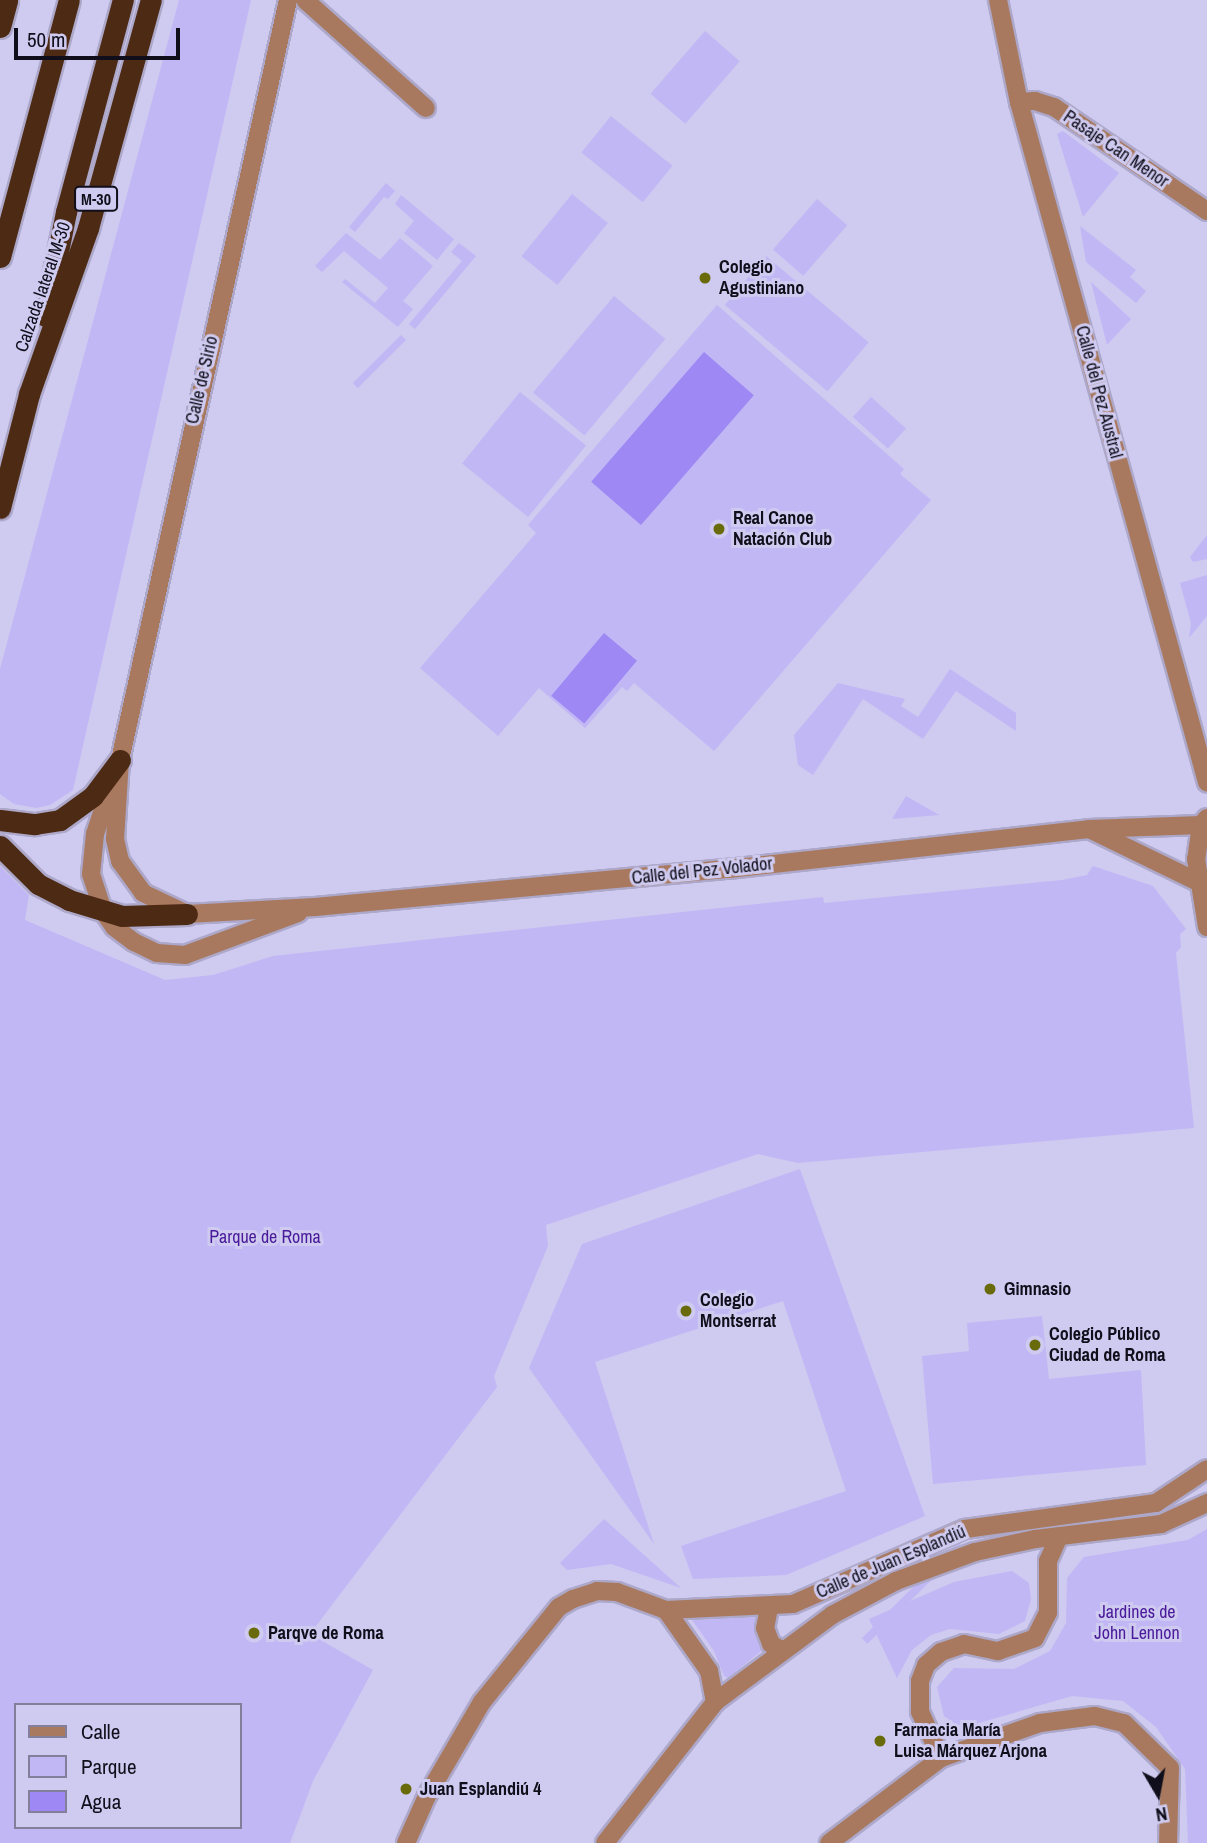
<!DOCTYPE html>
<html>
<head>
<meta charset="utf-8">
<style>
	body { margin:0 }
	#map { position:relative; width:1207px; height:1843px; overflow:hidden; background:#cfcaf0; font-family:"Archivo Narrow",sans-serif }
	div>[style] { position:absolute }
	[style*='--x'] { left:calc(var(--x)*1px); top:calc(var(--y)*1px); width:calc(var(--w)*1px); rotate:calc(var(--a)*1deg) }
	.green>* { inset:0; background:#c1b7f5; transform-origin:0 0 }
	.water>* { inset:0; background:#9e88f4; transform-origin:0 0 }
	.roads { filter:drop-shadow(2px 0 #ada8c9) drop-shadow(-2px 0 #ada8c9) drop-shadow(0 2px #ada8c9) drop-shadow(0 -2px #ada8c9) }
	.street>* { height:18px; margin:-9px; padding:0 9px; transform-origin:9px; border-radius:9px; background:#a8795e }
	.highway>* { height:21px; margin:-10.5px; padding:0 10.5px; transform-origin:10.5px; border-radius:10.5px; background:#4d2a14 }
	.dots>* { width:19px; height:19px; translate:-50% -50%; box-sizing:border-box; border:4px solid #cfcaf0; border-radius:50% }
	span { translate:-50% -50%; white-space:nowrap; text-align:center; line-height:1.15; -webkit-text-stroke:6px #cfcaf0; paint-order:stroke }
	.shield-label span { padding:2px 5px; background:#cfcaf0; border:2px solid; border-radius:5px; -webkit-text-stroke-width:0 }
	.shield-label { font-size:16px; color:#100e1a; font-weight:700 }
	.street-label { font-size:18px; color:#100e1a }
	.poi-label { font-size:18px; color:#100e1a; font-weight:700 }
	.left { translate:0 -50%; text-align:left }
	.park-label { font-size:18px; color:#491a9a }
	.legend { position:absolute; left:14px; top:1703px; width:228px; height:126px; box-sizing:border-box; background:#cfcaf0; border:2px solid #837f9a; margin:0; padding:9px 12px; list-style:none; font-size:21px; color:#100e1a }
	.legend li { display:flex; align-items:center; gap:14px; height:35px }
	.legend b { width:35px; border:2px solid #837f9a }
	.north { position:absolute; left:1123px; top:1759px; width:70px; height:70px; -webkit-text-stroke:5px #cfcaf0; paint-order:stroke; rotate:170deg; font-size:19px; font-weight:700; line-height:28px; text-align:center; color:#100e1a }
	.north::after { content:''; display:block; margin:auto; width:24px; height:32px; background:#100e1a; clip-path:polygon(50% 0,100% 100%,50% 72%,0 100%) }
	.scale { position:absolute; left:14px; top:28px; width:166px; height:32px; box-sizing:border-box; border:4px solid #100e1a; border-top:0; padding-left:9px; font-size:21px; line-height:24px; white-space:nowrap; color:#100e1a; -webkit-text-stroke:5px #cfcaf0; paint-order:stroke }
</style>
</head>
<body>
<div id="map">
	<div class="green">
		<div style="clip-path:polygon(179px 0,251px 0,73px 790px,50px 805px,36px 808px,14px 804px,0 794px,0 669px)"></div>
		<div style="left:705px;top:31px;width:46px;height:83px;rotate:41deg"></div>
		<div style="left:611px;top:116px;width:79px;height:47px;rotate:39deg"></div>
		<div style="clip-path:polygon(1063px 131px,1119px 173px,1083px 217px,1057px 134px)"></div>
		<div style="clip-path:polygon(386px 183px,395px 191px,388px 199px,384px 197px,355px 232px,349px 227px)"></div>
		<div style="left:572px;top:194px;width:46px;height:80px;rotate:39deg"></div>
		<div style="clip-path:polygon(401px 195px,454px 239px,437px 260px,404px 233px,414px 221px,395px 204px)"></div>
		<div style="left:817px;top:199px;width:40px;height:67px;rotate:41deg"></div>
		<div style="clip-path:polygon(1080px 226px,1136px 270px,1130px 277px,1146px 291px,1136px 303px,1086px 262px)"></div>
		<div style="clip-path:polygon(346px 233px,380px 260px,400px 238px,433px 266px,403px 301px,413px 309px,398px 327px,342px 282px,345px 279px,375px 303px,388px 288px,344px 251px,322px 272px,315px 266px)"></div>
		<div style="clip-path:polygon(459px 243px,476px 256px,415px 329px,409px 324px,462px 261px,451px 252px)"></div>
		<div style="left:766px;top:256px;width:134px;height:64px;rotate:40deg"></div>
		<div style="clip-path:polygon(1091px 282px,1131px 319px,1107px 345px)"></div>
		<div style="left:614px;top:296px;width:67px;height:126px;rotate:40deg"></div>
		<div style="clip-path:polygon(717px 305px,904px 469px,900px 474px,931px 500px,714px 751px,634px 683px,627px 691px,622px 687px,585px 728px,539px 688px,498px 736px,420px 668px,536px 533px,528px 525px)"></div>
		<div style="left:401px;top:335px;width:7px;height:68px;rotate:45deg"></div>
		<div style="left:520px;top:392px;width:85px;height:92px;rotate:39deg"></div>
		<div style="left:871px;top:397px;width:47px;height:27px;rotate:42deg"></div>
		<div style="clip-path:polygon(1207px 535px,1207px 559px,1193px 562px,1190px 557px)"></div>
		<div style="clip-path:polygon(1207px 575px,1207px 616px,1189px 638px,1191px 623px,1180px 583px)"></div>
		<div style="clip-path:polygon(950px 669px,1016px 713px,1016px 731px,956px 691px,923px 739px,863px 699px,813px 775px,798px 765px,794px 735px,838px 683px,905px 699px,901px 706px,918px 717px)"></div>
		<div style="clip-path:polygon(906px 796px,939px 815px,892px 819px)"></div>
		<div style="clip-path:polygon(evenodd,0 866px,29px 895px,25px 920px,165px 980px,213px 975px,273px 956px,823px 897px,824px 903px,1062px 880px,1087px 875px,1093px 866px,1153px 886px,1186px 929px,1180px 934px,1181px 947px,1176px 953px,1194px 1128px,798px 1163px,758px 1154px,546px 1225px,548px 1246px,494px 1376px,497px 1387px,310px 1634px,373px 1670px,313px 1781px,290px 1843px,0 1843px,0 866px,16px 1705px,240px 1705px,240px 1827px,16px 1827px,16px 1705px)"></div>
		<div style="clip-path:polygon(800px 1169px,925px 1516px,786px 1575px,693px 1579px,681px 1546px,846px 1491px,783px 1301px,595px 1362px,654px 1544px,529px 1368px,582px 1244px)"></div>
		<div style="clip-path:polygon(1042px 1316px,1049px 1379px,1141px 1370px,1146px 1465px,933px 1484px,922px 1356px,969px 1351px,967px 1323px)"></div>
		<div style="clip-path:polygon(1156px 1510px,1158px 1516px,1043px 1530px,1040px 1527px)"></div>
		<div style="clip-path:polygon(604px 1519px,681px 1588px,611px 1564px,567px 1570px,560px 1563px)"></div>
		<div style="clip-path:polygon(1207px 1529px,1207px 1843px,1188px 1843px,1185px 1769px,1156px 1727px,1123px 1701px,1072px 1696px,972px 1725px,957px 1725px,944px 1716px,937px 1687px,954px 1668px,1014px 1669px,1050px 1651px,1066px 1623px,1067px 1578px,1084px 1557px,1188px 1540px)"></div>
		<div style="left:958px;top:1542px;width:8px;height:136px;rotate:45deg"></div>
		<div style="clip-path:polygon(1012px 1571px,1029px 1583px,1031px 1599px,1025px 1621px,999px 1634px,950px 1629px,931px 1635px,912px 1650px,897px 1678px,869px 1619px,954px 1582px)"></div>
		<div style="clip-path:polygon(755px 1617px,765px 1648px,728px 1678px,724px 1676px,714px 1651px,692px 1620px)"></div>
	</div>
	<div class="water">
		<div style="left:704px;top:352px;width:66px;height:172px;rotate:41deg"></div>
		<div style="left:604px;top:633px;width:43px;height:82px;rotate:40deg"></div>
	</div>
	<div class="roads">
		<div class="street">
			<div style="--x:288;--y:0;--w:778;--a:102.46"></div>
			<div style="--x:120;--y:760;--w:79;--a:93.6"></div>
			<div style="--x:115;--y:839;--w:23;--a:77"></div>
			<div style="--x:120;--y:861;--w:39;--a:54"></div>
			<div style="--x:143;--y:893;--w:49;--a:25.5"></div>
			<div style="--x:187;--y:914;--w:128;--a:-3.1"></div>
			<div style="--x:315;--y:907;--w:415;--a:-5.3"></div>
			<div style="--x:728;--y:869;--w:363;--a:-6.3"></div>
			<div style="--x:1089;--y:829;--w:112;--a:-2"></div>
			<div style="--x:305;--y:0;--w:162;--a:41.8"></div>
			<div style="--x:998;--y:0;--w:104;--a:78.4"></div>
			<div style="--x:1019;--y:102;--w:706;--a:74.55"></div>
			<div style="--x:1019;--y:102;--w:16;--a:-4"></div>
			<div style="--x:1035;--y:101;--w:20;--a:18"></div>
			<div style="--x:1054;--y:107;--w:185;--a:34.2"></div>
			<div style="--x:109;--y:791;--w:45;--a:108"></div>
			<div style="--x:95;--y:834;--w:40;--a:95.7"></div>
			<div style="--x:91;--y:874;--w:39;--a:72"></div>
			<div style="--x:103;--y:911;--w:19;--a:55"></div>
			<div style="--x:114;--y:927;--w:25;--a:37"></div>
			<div style="--x:134;--y:942;--w:25;--a:26"></div>
			<div style="--x:157;--y:953;--w:28;--a:4"></div>
			<div style="--x:185;--y:955;--w:121;--a:-20.4"></div>
			<div style="--x:1207;--y:818;--w:9;--a:131"></div>
			<div style="--x:1201;--y:825;--w:34;--a:98"></div>
			<div style="--x:1196;--y:859;--w:69;--a:80.8"></div>
			<div style="--x:1089;--y:829;--w:121;--a:25.9"></div>
			<div style="--x:769;--y:1608;--w:20;--a:101"></div>
			<div style="--x:765;--y:1628;--w:17;--a:69"></div>
			<div style="--x:771;--y:1644;--w:13;--a:29"></div>
			<div style="--x:666;--y:1610;--w:75;--a:54.8"></div>
			<div style="--x:709;--y:1671;--w:32;--a:79"></div>
			<div style="--x:941;--y:1758;--w:51;--a:-114.5"></div>
			<div style="--x:920;--y:1712;--w:31;--a:-90"></div>
			<div style="--x:920;--y:1681;--w:17;--a:-69"></div>
			<div style="--x:926;--y:1665;--w:20;--a:-41"></div>
			<div style="--x:941;--y:1652;--w:24;--a:-19"></div>
			<div style="--x:964;--y:1644;--w:35;--a:12"></div>
			<div style="--x:998;--y:1651;--w:39;--a:-19"></div>
			<div style="--x:1035;--y:1638;--w:28;--a:-63"></div>
			<div style="--x:1048;--y:1613;--w:52;--a:-90"></div>
			<div style="--x:1048;--y:1561;--w:27;--a:-66"></div>
			<div style="--x:406;--y:1843;--w:51;--a:-65.9"></div>
			<div style="--x:427;--y:1796;--w:109;--a:-59.7"></div>
			<div style="--x:482;--y:1702;--w:122;--a:-51"></div>
			<div style="--x:559;--y:1607;--w:16;--a:-30"></div>
			<div style="--x:573;--y:1599;--w:25;--a:-18"></div>
			<div style="--x:597;--y:1591;--w:20;--a:3"></div>
			<div style="--x:617;--y:1592;--w:52;--a:20.2"></div>
			<div style="--x:666;--y:1610;--w:127;--a:-2.7"></div>
			<div style="--x:793;--y:1604;--w:188;--a:-23.6"></div>
			<div style="--x:965;--y:1529;--w:193;--a:-7.8"></div>
			<div style="--x:1156;--y:1503;--w:61;--a:-33.7"></div>
			<div style="--x:605;--y:1843;--w:179;--a:-52"></div>
			<div style="--x:715;--y:1702;--w:146;--a:-36.6"></div>
			<div style="--x:832;--y:1615;--w:72;--a:-28"></div>
			<div style="--x:896;--y:1581;--w:84;--a:-20.2"></div>
			<div style="--x:975;--y:1552;--w:61;--a:-12.2"></div>
			<div style="--x:1035;--y:1539;--w:127;--a:-6.8"></div>
			<div style="--x:1161;--y:1524;--w:51;--a:-24.5"></div>
			<div style="--x:829;--y:1843;--w:141;--a:-37.2"></div>
			<div style="--x:941;--y:1758;--w:105;--a:-19.5"></div>
			<div style="--x:1040;--y:1723;--w:55;--a:-7.3"></div>
			<div style="--x:1095;--y:1716;--w:30;--a:14"></div>
			<div style="--x:1124;--y:1723;--w:64;--a:44.4"></div>
			<div style="--x:1170;--y:1768;--w:75;--a:91.5"></div>
		</div>
		<div class="highway">
			<div style="--x:0;--y:27;--w:28;--a:-75"></div>
			<div style="--x:0;--y:257;--w:266;--a:-75"></div>
			<div style="--x:45;--y:316;--w:106;--a:-78.6"></div>
			<div style="--x:66;--y:212;--w:220;--a:-75"></div>
			<div style="--x:0;--y:508;--w:118;--a:-75.7"></div>
			<div style="--x:29;--y:394;--w:176;--a:-70.4"></div>
			<div style="--x:88;--y:228;--w:237;--a:-74.6"></div>
			<div style="--x:0;--y:820;--w:35;--a:7"></div>
			<div style="--x:35;--y:824;--w:25;--a:-9"></div>
			<div style="--x:60;--y:820;--w:41;--a:-36"></div>
			<div style="--x:93;--y:796;--w:45;--a:-53.1"></div>
			<div style="--x:0;--y:846;--w:54;--a:45"></div>
			<div style="--x:38;--y:884;--w:35;--a:27"></div>
			<div style="--x:69;--y:900;--w:55;--a:16.8"></div>
			<div style="--x:122;--y:916;--w:65;--a:-1.8"></div>
		</div>
	</div>
	<div class="dots">
		<div style="left:705px;top:278px;background:#696b0b"></div>
		<div style="left:719px;top:529px;background:#696b0b"></div>
		<div style="left:990px;top:1289px;background:#696b0b"></div>
		<div style="left:686px;top:1311px;background:#696b0b"></div>
		<div style="left:1035px;top:1345px;background:#696b0b"></div>
		<div style="left:254px;top:1633px;background:#696b0b"></div>
		<div style="left:880px;top:1741px;background:#696b0b"></div>
		<div style="left:406px;top:1789px;background:#696b0b"></div>
	</div>
	<div class="shield-label">
		<span style="left:96px;top:199px">M-30</span>
	</div>
	<div class="street-label">
		<span style="left:1116px;top:149px;rotate:34deg">Pasaje Can Menor</span>
		<span style="left:43px;top:287px;rotate:-71deg">Calzada lateral M-30</span>
		<span style="left:202px;top:380px;rotate:-77deg">Calle de Sirio</span>
		<span style="left:1099px;top:392px;rotate:75deg">Calle del Pez Austral</span>
		<span style="left:702px;top:871px;rotate:-6deg">Calle del Pez Volador</span>
		<span style="left:891px;top:1562px;rotate:-23deg">Calle de Juan Esplandiú</span>
	</div>
	<div class="poi-label">
		<span class="left" style="left:719px;top:278px">Colegio<br>Agustiniano</span>
		<span class="left" style="left:733px;top:529px">Real Canoe<br>Natación Club</span>
		<span class="left" style="left:1004px;top:1289px">Gimnasio</span>
		<span class="left" style="left:700px;top:1311px">Colegio<br>Montserrat</span>
		<span class="left" style="left:1049px;top:1345px">Colegio Público<br>Ciudad de Roma</span>
		<span class="left" style="left:268px;top:1633px">Parqve de Roma</span>
		<span class="left" style="left:894px;top:1741px">Farmacia María<br>Luisa Márquez Arjona</span>
		<span class="left" style="left:420px;top:1789px">Juan Esplandiú 4</span>
	</div>
	<div class="park-label">
		<span style="left:265px;top:1237px">Parque de Roma</span>
		<span style="left:1137px;top:1623px">Jardines de<br>John Lennon</span>
	</div>
	<ul class="legend">
	<li><b style="height:9px;background:#a8795e"></b>Calle</li>
	<li><b style="height:19px;background:#c1b7f5"></b>Parque</li>
	<li><b style="height:19px;background:#9e88f4"></b>Agua</li>
	</ul>
	<div class="north">N</div>
	<div class="scale">50 m</div>
</div>
</body>
</html>
